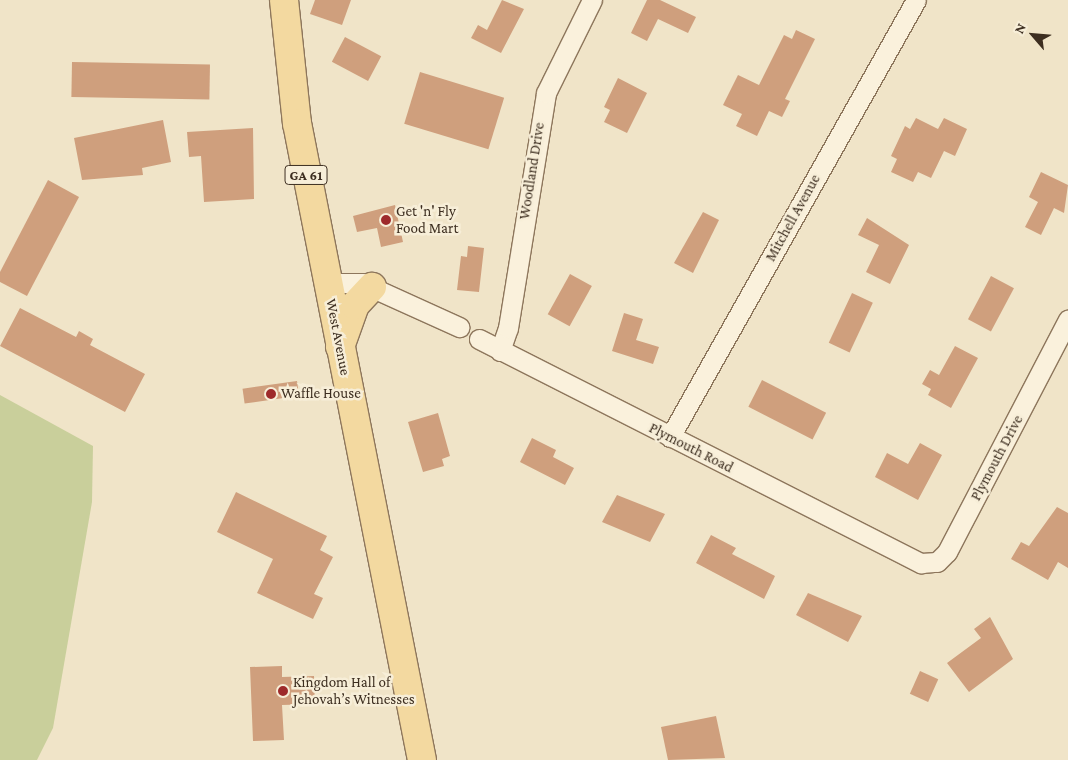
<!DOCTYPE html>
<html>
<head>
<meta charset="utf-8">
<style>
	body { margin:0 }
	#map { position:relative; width:1068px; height:760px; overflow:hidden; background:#f0e4c8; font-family:"Crimson Pro",serif }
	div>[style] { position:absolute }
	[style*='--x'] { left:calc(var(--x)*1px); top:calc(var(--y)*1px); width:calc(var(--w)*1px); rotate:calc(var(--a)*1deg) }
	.green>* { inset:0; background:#c9cf9b }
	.building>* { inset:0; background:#cf9f7d; transform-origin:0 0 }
	.roads { filter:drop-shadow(1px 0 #8d765c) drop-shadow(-1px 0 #8d765c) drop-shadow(0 1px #8d765c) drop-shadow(0 -1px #8d765c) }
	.minor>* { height:19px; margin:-9.5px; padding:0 9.5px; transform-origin:9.5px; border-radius:9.5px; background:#faf1dc }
	.primary>* { height:28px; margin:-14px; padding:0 14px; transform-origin:14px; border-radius:14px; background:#f3d9a0 }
	.dots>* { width:14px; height:14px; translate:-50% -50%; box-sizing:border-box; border:2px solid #f7eed8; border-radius:50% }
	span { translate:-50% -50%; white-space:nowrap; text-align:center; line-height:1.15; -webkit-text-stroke:5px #f7eed8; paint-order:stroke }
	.shield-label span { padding:1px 4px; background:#f7eed8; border:1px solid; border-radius:4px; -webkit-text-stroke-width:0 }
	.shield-label { font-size:14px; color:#3d2e20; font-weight:700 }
	.street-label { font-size:15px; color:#3d2e20 }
	.poi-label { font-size:15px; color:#3d2e20 }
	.left { translate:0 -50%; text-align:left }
	.north { position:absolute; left:1008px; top:10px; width:50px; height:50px; -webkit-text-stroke:4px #f7eed8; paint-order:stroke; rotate:297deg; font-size:14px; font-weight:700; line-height:20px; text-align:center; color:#3d2e20 }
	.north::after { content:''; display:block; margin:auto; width:18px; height:22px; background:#3d2e20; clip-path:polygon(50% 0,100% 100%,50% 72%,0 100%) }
</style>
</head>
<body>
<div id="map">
	<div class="green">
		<div style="clip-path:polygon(0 395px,93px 446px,92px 502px,53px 728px,37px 760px,0 760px)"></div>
	</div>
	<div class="building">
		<div style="clip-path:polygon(315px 0,351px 0,342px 25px,310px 14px)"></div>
		<div style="clip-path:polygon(502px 0,524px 9px,501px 53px,471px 38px,478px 25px,487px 30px)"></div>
		<div style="clip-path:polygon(647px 0,660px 0,696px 17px,688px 33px,658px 19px,647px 41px,631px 33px)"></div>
		<div style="clip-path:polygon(796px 30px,815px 39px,785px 99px,790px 101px,782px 117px,769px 111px,757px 136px,736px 126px,742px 114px,723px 105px,738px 75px,759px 85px,784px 35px,792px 39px)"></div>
		<div style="left:345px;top:37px;width:41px;height:28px;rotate:28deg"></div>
		<div style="left:72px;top:62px;width:138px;height:35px;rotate:1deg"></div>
		<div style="left:420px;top:72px;width:88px;height:54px;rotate:17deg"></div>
		<div style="clip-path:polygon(618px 78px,647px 93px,627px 133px,604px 122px,610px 110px,604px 107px)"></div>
		<div style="clip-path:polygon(916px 118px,938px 129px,944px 118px,967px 129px,955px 156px,944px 151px,931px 178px,918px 172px,913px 182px,891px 172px,897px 159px,891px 156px,905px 126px,910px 129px)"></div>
		<div style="clip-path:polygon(163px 120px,171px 162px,142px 168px,143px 175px,82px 180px,74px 138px)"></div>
		<div style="clip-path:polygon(253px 128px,254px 199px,204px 202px,201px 156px,189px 157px,187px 132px)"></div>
		<div style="clip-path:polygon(1041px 172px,1068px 185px,1064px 213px,1054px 208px,1041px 235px,1025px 227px,1038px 202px,1029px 197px)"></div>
		<div style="clip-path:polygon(48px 180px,79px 197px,27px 296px,0 282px,0 272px)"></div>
		<div style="clip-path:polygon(395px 205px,403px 242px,381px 247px,377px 228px,357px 232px,353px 216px)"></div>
		<div style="clip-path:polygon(703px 212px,719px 220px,693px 273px,674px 263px)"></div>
		<div style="clip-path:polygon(867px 218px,909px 245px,890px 284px,866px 272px,879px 245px,858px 235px)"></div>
		<div style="clip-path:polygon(468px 246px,484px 248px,479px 292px,457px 290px,461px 256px,467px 257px)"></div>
		<div style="left:570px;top:274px;width:25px;height:46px;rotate:29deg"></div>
		<div style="left:991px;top:276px;width:26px;height:49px;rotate:28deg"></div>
		<div style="left:852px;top:293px;width:23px;height:55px;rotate:25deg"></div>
		<div style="clip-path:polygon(20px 308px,76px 337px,79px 331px,93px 339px,90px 345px,145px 374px,125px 412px,0 346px)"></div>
		<div style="clip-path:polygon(624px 313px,643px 319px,636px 340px,659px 347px,653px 364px,612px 351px)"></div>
		<div style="clip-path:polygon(955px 346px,978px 358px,951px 408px,928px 395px,931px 389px,922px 384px,930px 370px,939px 375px)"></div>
		<div style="left:762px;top:380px;width:72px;height:30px;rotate:27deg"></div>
		<div style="left:297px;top:381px;width:15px;height:55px;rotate:82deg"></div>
		<div style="clip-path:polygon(438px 413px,450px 456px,442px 459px,444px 466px,423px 472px,408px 422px)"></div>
		<div style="clip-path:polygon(532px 438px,556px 450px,553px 457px,574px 468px,565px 485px,520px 462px)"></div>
		<div style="clip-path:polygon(920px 443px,942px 455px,918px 500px,875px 477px,887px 453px,908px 464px)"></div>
		<div style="clip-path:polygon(236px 492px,327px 536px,320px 550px,333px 557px,314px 594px,323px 598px,313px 619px,257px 593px,273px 559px,217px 532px)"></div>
		<div style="clip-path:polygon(617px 495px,665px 514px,650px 542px,602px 522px)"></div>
		<div style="clip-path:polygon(1057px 507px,1068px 513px,1068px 568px,1058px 562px,1048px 580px,1011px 559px,1021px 542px,1029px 546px)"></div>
		<div style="clip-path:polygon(711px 535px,736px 548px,732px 554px,775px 576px,764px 599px,696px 563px)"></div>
		<div style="clip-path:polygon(808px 593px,862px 616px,848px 642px,796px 615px)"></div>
		<div style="clip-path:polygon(990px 617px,1013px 659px,969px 692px,947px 663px,981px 638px,974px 629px)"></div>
		<div style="clip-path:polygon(282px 666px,282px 677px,314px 676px,315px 704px,282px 705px,284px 740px,253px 741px,250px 667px)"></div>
		<div style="left:920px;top:671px;width:20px;height:25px;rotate:24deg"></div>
		<div style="clip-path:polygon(716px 716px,725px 758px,668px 760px,661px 727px)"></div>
	</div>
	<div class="roads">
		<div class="minor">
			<div style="--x:327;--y:283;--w:35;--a:0"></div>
			<div style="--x:362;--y:283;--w:107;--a:24.4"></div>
			<div style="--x:479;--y:339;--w:496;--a:26.9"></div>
			<div style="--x:921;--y:563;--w:16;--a:-4"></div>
			<div style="--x:937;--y:562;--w:14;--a:-45"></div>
			<div style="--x:947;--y:552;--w:262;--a:-62.5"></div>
			<div style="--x:500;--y:351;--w:24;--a:-71"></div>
			<div style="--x:508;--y:328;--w:238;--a:-80.8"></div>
			<div style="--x:546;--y:93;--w:104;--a:-63.7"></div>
			<div style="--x:670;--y:437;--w:501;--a:-60.62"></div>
		</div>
		<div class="primary">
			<div style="--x:284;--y:0;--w:124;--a:84"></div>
			<div style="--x:297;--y:123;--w:649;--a:78.9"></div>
			<div style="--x:340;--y:347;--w:45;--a:-70.3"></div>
			<div style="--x:355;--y:305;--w:25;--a:-47"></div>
		</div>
	</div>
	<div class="dots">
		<div style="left:386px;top:220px;background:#9e2a2b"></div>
		<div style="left:271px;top:394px;background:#9e2a2b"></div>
		<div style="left:283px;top:691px;background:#9e2a2b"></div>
	</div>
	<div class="shield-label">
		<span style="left:306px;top:175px">GA 61</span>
	</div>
	<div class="street-label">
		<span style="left:532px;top:171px;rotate:-81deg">Woodland Drive</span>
		<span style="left:793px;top:218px;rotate:-61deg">Mitchell Avenue</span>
		<span style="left:338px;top:337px;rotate:79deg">West Avenue</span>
		<span style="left:691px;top:448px;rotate:27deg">Plymouth Road</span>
		<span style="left:997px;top:458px;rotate:-62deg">Plymouth Drive</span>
	</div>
	<div class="poi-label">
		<span class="left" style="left:396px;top:220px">Get 'n' Fly<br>Food Mart</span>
		<span class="left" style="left:281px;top:394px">Waffle House</span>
		<span class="left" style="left:293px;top:691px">Kingdom Hall of<br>Jehovah’s Witnesses</span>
	</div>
	<div class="north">N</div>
</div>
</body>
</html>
